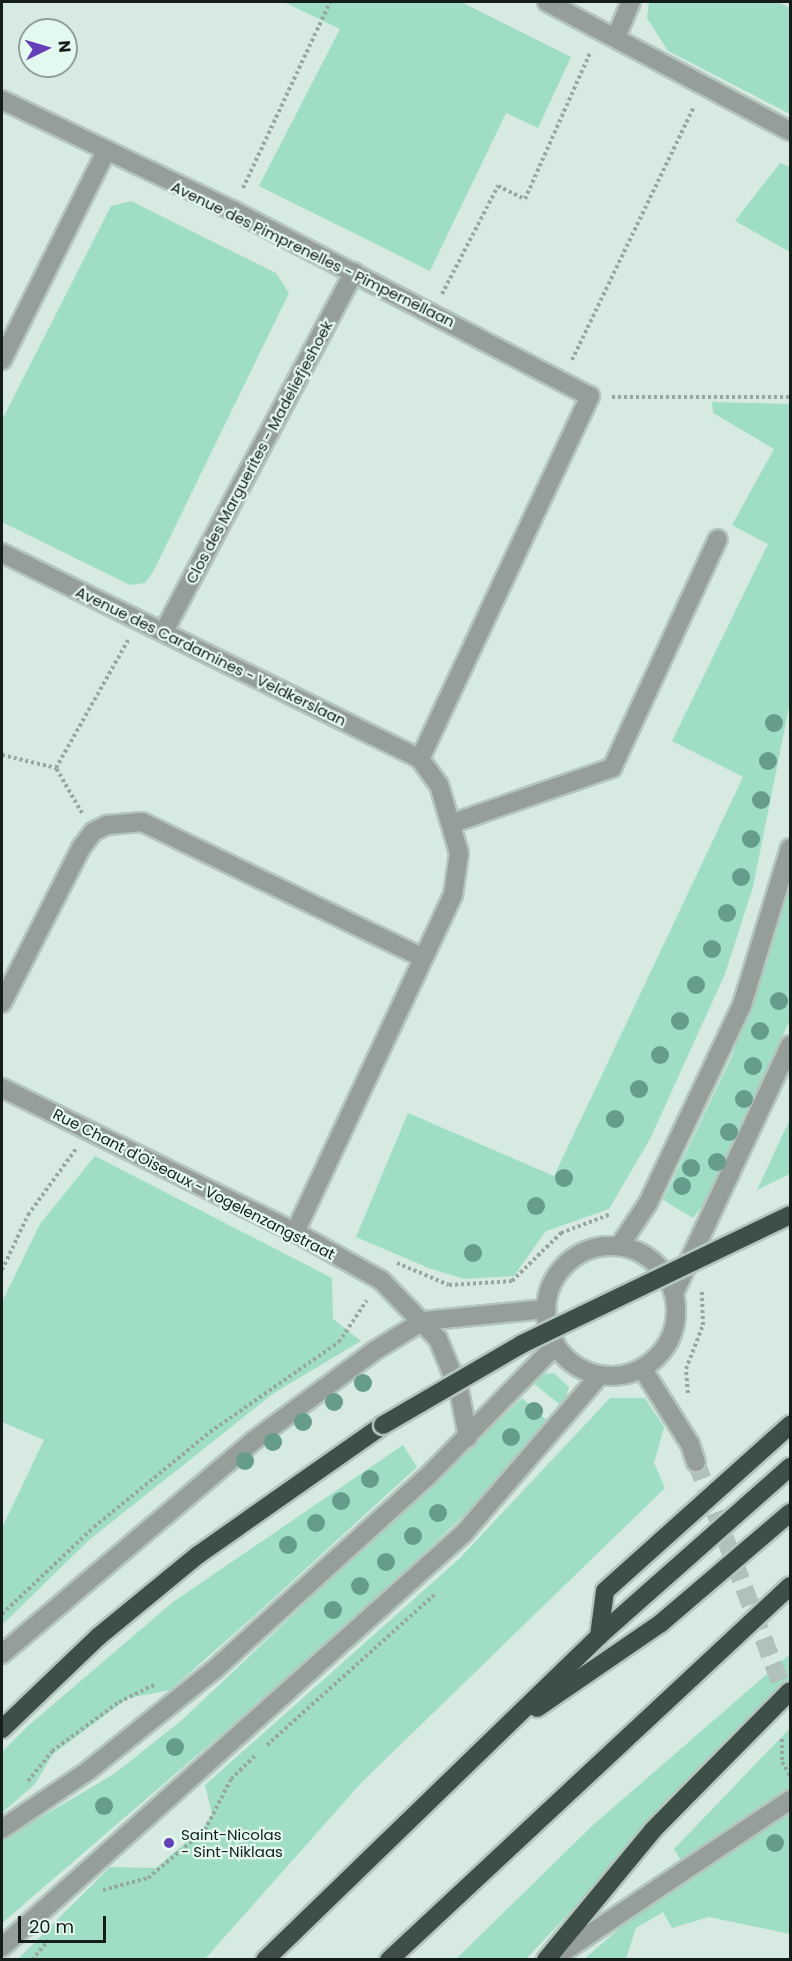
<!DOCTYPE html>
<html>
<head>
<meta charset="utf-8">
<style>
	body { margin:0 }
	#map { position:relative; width:792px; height:1961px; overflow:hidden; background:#d6eae1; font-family:Poppins,sans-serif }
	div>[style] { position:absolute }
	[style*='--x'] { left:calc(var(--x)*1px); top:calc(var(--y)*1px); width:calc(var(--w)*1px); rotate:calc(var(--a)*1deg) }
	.green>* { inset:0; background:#9fdec4 }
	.minor-tunnel>* { height:18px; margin-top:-9px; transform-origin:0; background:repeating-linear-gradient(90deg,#afc1b9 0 18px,transparent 0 27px) }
	.path>* { height:4px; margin-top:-2px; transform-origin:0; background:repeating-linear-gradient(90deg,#97a7a0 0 3px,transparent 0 6px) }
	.roads { filter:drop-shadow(2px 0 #b3c5bd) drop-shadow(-2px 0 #b3c5bd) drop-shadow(0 2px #b3c5bd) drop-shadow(0 -2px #b3c5bd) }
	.minor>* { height:18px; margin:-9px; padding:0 9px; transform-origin:9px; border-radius:9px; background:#969e9a }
	.minor>.ring { margin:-9px; padding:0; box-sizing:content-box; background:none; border:18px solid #969e9a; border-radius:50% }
	.highway>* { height:18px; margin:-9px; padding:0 9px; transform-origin:9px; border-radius:9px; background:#3e4f48 }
	.bridges { filter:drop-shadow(2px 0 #b3c5bd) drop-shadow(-2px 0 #b3c5bd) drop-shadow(0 2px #b3c5bd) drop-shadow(0 -2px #b3c5bd) }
	.highway-bridge>* { height:18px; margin:-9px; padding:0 9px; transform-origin:9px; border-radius:9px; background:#3e4f48 }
	.trees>* { width:18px; height:18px; margin:-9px; border-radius:50%; background:#659c8b }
	.dots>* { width:16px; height:16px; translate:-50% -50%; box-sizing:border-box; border:3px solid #e3f8ee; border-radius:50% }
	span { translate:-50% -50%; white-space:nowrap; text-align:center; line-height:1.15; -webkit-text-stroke:4.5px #e3f8ee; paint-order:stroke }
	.street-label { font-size:15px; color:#151d1a }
	.poi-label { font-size:15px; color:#151d1a }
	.left { translate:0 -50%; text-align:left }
	.frame { position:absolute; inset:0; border:3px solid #151d1a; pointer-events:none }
	.north { position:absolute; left:18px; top:18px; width:60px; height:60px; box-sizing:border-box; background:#e3f8ee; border:2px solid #91a099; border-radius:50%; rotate:85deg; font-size:16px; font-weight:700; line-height:24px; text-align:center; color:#151d1a }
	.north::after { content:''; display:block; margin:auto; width:21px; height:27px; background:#6440b8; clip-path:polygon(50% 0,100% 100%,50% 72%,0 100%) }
	.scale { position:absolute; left:18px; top:1916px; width:88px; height:27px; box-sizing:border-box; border:3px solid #151d1a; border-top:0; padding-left:8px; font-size:18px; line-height:21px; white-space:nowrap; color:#151d1a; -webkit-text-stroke:4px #e3f8ee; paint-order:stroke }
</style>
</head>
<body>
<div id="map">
	<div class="green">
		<div style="clip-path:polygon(284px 2px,461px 2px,571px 57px,538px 128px,506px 113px,430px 271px,259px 186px,340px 29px)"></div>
		<div style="clip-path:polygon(649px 2px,778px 2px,790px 8px,790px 114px,668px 51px,647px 18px)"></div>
		<div style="clip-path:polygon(780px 163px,790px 167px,790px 252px,735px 221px)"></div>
		<div style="clip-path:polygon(131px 201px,276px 273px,289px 293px,153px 572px,145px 583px,130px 585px,2px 522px,2px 420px,111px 206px)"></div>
		<div style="clip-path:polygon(712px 402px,790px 404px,789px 707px,753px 887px,725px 974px,650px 1139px,609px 1209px,546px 1231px,514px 1276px,465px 1279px,431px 1269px,356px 1237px,408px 1113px,554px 1176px,743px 777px,672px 741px,768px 544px,732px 525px,774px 449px,713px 413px)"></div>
		<div style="clip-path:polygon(790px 886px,790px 1020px,710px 1196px,693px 1218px,663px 1200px,732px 1056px)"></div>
		<div style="clip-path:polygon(790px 1119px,790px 1174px,757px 1190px)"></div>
		<div style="clip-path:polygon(95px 1156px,332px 1278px,333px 1319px,361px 1341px,274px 1393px,89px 1540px,2px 1625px,2px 1528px,44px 1440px,2px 1422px,2px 1302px,40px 1224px)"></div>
		<div style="clip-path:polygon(554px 1373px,569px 1387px,563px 1407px,534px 1384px,543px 1374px)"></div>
		<div style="clip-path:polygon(522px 1398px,550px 1423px,486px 1494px,352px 1622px,2px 1923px,2px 1840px,114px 1774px,182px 1720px)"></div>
		<div style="clip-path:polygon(610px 1398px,645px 1398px,664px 1427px,654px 1463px,665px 1488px,362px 1782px,205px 1959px,18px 1959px,110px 1867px,156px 1868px,204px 1827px,212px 1814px,205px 1785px,459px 1559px)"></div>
		<div style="clip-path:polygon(403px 1445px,417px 1467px,252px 1618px,170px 1690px,128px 1698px,53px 1754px,35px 1784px,2px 1813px,2px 1752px,29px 1725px,173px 1602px)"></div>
		<div style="clip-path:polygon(790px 1654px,790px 1678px,526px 1959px,455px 1960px,592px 1826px)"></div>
		<div style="clip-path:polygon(790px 1728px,790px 1934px,709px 1917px,672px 1928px,663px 1912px,636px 1928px,626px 1959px,583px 1960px,627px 1922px,692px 1879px,674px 1849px)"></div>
	</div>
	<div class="minor-tunnel">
		<div style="--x:696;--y:1462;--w:263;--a:69.1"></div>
	</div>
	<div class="path">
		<div style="--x:243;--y:188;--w:205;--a:-64.9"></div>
		<div style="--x:442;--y:294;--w:122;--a:-62.6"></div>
		<div style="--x:498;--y:186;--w:30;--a:26"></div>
		<div style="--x:525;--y:199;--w:162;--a:-66"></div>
		<div style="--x:572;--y:360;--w:281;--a:-64.3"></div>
		<div style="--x:612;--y:397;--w:178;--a:0"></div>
		<div style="--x:2;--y:755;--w:56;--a:13.5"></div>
		<div style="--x:82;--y:813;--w:52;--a:-120"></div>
		<div style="--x:56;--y:768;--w:147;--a:-60.6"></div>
		<div style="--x:397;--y:1263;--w:56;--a:22.9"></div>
		<div style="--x:449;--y:1285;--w:63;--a:-3.6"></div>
		<div style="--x:512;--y:1281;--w:69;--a:-44.4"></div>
		<div style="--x:561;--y:1233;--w:53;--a:-20.8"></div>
		<div style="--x:2;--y:1270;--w:61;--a:-64.7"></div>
		<div style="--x:28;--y:1215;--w:82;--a:-54"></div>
		<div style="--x:688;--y:1393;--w:24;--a:-95"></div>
		<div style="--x:686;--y:1369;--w:47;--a:-68.9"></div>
		<div style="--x:703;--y:1325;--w:36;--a:-92"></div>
		<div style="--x:2;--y:1614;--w:127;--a:-43.4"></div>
		<div style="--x:94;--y:1527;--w:150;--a:-39.3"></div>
		<div style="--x:210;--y:1432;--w:157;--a:-34.9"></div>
		<div style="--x:339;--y:1342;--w:50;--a:-56.3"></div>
		<div style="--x:782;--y:1739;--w:23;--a:90"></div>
		<div style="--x:782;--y:1762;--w:16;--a:60"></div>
		<div style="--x:267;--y:1745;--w:226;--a:-41.9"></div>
		<div style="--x:28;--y:1781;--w:38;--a:-51"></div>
		<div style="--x:52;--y:1751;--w:83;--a:-36.2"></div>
		<div style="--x:119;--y:1702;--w:39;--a:-26"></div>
		<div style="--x:103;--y:1890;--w:47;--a:-14.9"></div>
		<div style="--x:148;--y:1878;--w:75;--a:-40.1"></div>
		<div style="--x:205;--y:1830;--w:57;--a:-63"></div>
		<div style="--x:231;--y:1779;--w:36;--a:-44"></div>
		<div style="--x:32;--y:1960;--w:26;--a:-50"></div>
	</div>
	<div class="roads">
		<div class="minor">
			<div style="--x:547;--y:2;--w:275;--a:28"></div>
			<div style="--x:616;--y:37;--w:38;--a:-67"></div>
			<div style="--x:2;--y:100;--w:255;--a:25.6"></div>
			<div style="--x:232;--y:210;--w:403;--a:27.5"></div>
			<div style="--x:590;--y:396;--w:401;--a:115.1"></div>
			<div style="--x:2;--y:360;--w:231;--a:-63.5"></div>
			<div style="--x:2;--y:553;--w:466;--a:26.2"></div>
			<div style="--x:420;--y:759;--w:32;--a:54"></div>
			<div style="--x:439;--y:785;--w:71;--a:73.6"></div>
			<div style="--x:459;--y:853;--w:42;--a:98.1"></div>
			<div style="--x:453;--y:895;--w:372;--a:115.1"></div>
			<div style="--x:164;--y:631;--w:406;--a:-62.1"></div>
			<div style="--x:453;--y:823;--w:168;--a:-19.1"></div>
			<div style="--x:612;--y:768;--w:252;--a:-65.2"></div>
			<div style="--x:2;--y:1003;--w:174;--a:-63"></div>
			<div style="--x:81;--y:848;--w:20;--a:-53"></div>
			<div style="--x:93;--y:832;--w:16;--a:-27"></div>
			<div style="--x:107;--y:825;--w:35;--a:-5"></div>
			<div style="--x:142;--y:822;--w:310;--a:25.8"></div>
			<div style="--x:2;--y:1088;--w:326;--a:26.2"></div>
			<div style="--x:295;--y:1232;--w:98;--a:29.2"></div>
			<div style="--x:381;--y:1280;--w:82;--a:46"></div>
			<div style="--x:438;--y:1339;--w:55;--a:67.6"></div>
			<div style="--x:459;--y:1390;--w:48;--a:79.2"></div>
			<div style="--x:620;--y:1245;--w:50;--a:-56.3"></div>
			<div style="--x:648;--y:1203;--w:219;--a:-64.6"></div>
			<div style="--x:742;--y:1005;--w:164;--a:-73"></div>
			<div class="ring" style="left:546px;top:1246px;width:112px;height:112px"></div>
			<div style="--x:674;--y:1293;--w:274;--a:-64.9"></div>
			<div style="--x:642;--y:1368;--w:90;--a:57.7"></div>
			<div style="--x:690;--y:1444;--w:19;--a:72"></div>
			<div style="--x:2;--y:1654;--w:329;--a:-40.3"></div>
			<div style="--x:253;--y:1441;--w:151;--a:-36.6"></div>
			<div style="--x:374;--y:1351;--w:57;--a:-31.5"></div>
			<div style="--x:423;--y:1321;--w:124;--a:-5.6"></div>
			<div style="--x:2;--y:1829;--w:105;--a:-34.1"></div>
			<div style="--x:89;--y:1770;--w:160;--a:-38.7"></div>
			<div style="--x:214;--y:1670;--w:290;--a:-42.2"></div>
			<div style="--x:429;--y:1475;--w:182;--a:-45.7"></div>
			<div style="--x:2;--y:1947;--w:620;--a:-41.86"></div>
			<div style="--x:464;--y:1533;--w:208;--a:-49.3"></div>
			<div style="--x:551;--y:1960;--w:288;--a:-33.8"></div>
		</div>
		<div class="highway">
			<div style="--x:599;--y:1636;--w:45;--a:-82.4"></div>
			<div style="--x:605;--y:1591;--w:249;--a:-41.9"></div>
			<div style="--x:537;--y:1708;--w:150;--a:-34.4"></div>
			<div style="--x:661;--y:1623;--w:170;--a:-40.5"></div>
			<div style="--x:2;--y:1729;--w:133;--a:-43.8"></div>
			<div style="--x:98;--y:1637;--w:129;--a:-39.4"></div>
			<div style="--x:198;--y:1555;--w:226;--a:-35.1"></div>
			<div style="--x:265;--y:1960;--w:465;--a:-44.1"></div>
			<div style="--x:599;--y:1636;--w:255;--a:-41.5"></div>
			<div style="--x:389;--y:1960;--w:548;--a:-43"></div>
			<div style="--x:546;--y:1960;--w:168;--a:-50.5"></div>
			<div style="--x:653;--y:1830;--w:195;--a:-45.4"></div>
		</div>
	</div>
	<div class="bridges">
		<div class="highway-bridge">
			<div style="--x:383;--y:1425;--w:161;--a:-30.2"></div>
			<div style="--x:522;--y:1344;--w:297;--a:-25.7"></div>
		</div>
	</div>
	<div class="trees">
		<div style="left:774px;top:723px"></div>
		<div style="left:768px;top:761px"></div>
		<div style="left:761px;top:800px"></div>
		<div style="left:751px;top:839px"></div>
		<div style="left:741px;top:877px"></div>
		<div style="left:727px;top:913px"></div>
		<div style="left:712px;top:949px"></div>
		<div style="left:696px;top:985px"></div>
		<div style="left:779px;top:1001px"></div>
		<div style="left:680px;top:1021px"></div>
		<div style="left:760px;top:1031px"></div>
		<div style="left:660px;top:1055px"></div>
		<div style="left:753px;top:1066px"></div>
		<div style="left:639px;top:1089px"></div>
		<div style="left:744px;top:1099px"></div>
		<div style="left:615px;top:1119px"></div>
		<div style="left:729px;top:1132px"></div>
		<div style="left:717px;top:1162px"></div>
		<div style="left:691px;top:1168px"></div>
		<div style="left:564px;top:1178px"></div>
		<div style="left:682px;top:1186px"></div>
		<div style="left:536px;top:1206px"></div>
		<div style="left:473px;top:1253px"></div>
		<div style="left:363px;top:1383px"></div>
		<div style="left:334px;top:1402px"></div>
		<div style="left:534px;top:1411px"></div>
		<div style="left:303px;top:1422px"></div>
		<div style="left:511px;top:1437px"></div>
		<div style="left:273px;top:1442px"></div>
		<div style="left:245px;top:1461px"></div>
		<div style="left:370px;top:1479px"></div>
		<div style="left:341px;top:1501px"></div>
		<div style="left:438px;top:1513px"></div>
		<div style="left:316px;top:1523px"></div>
		<div style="left:413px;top:1536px"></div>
		<div style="left:288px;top:1545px"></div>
		<div style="left:386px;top:1562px"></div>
		<div style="left:360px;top:1586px"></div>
		<div style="left:333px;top:1610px"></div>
		<div style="left:175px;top:1747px"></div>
		<div style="left:104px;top:1806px"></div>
		<div style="left:775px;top:1843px"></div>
	</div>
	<div class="dots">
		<div style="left:169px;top:1843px;background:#6440b8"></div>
	</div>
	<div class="street-label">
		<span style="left:313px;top:254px;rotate:26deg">Avenue des Pimprenelles - Pimpernellaan</span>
		<span style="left:259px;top:452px;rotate:-62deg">Clos des Marguerites - Madeliefjeshoek</span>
		<span style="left:211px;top:656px;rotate:26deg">Avenue des Cardamines - Veldkerslaan</span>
		<span style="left:194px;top:1184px;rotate:27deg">Rue Chant d'Oiseaux - Vogelenzangstraat</span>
	</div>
	<div class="poi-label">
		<span class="left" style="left:181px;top:1843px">Saint-Nicolas<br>- Sint-Niklaas</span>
	</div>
	<div class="frame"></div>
	<div class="north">N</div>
	<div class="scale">20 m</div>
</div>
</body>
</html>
